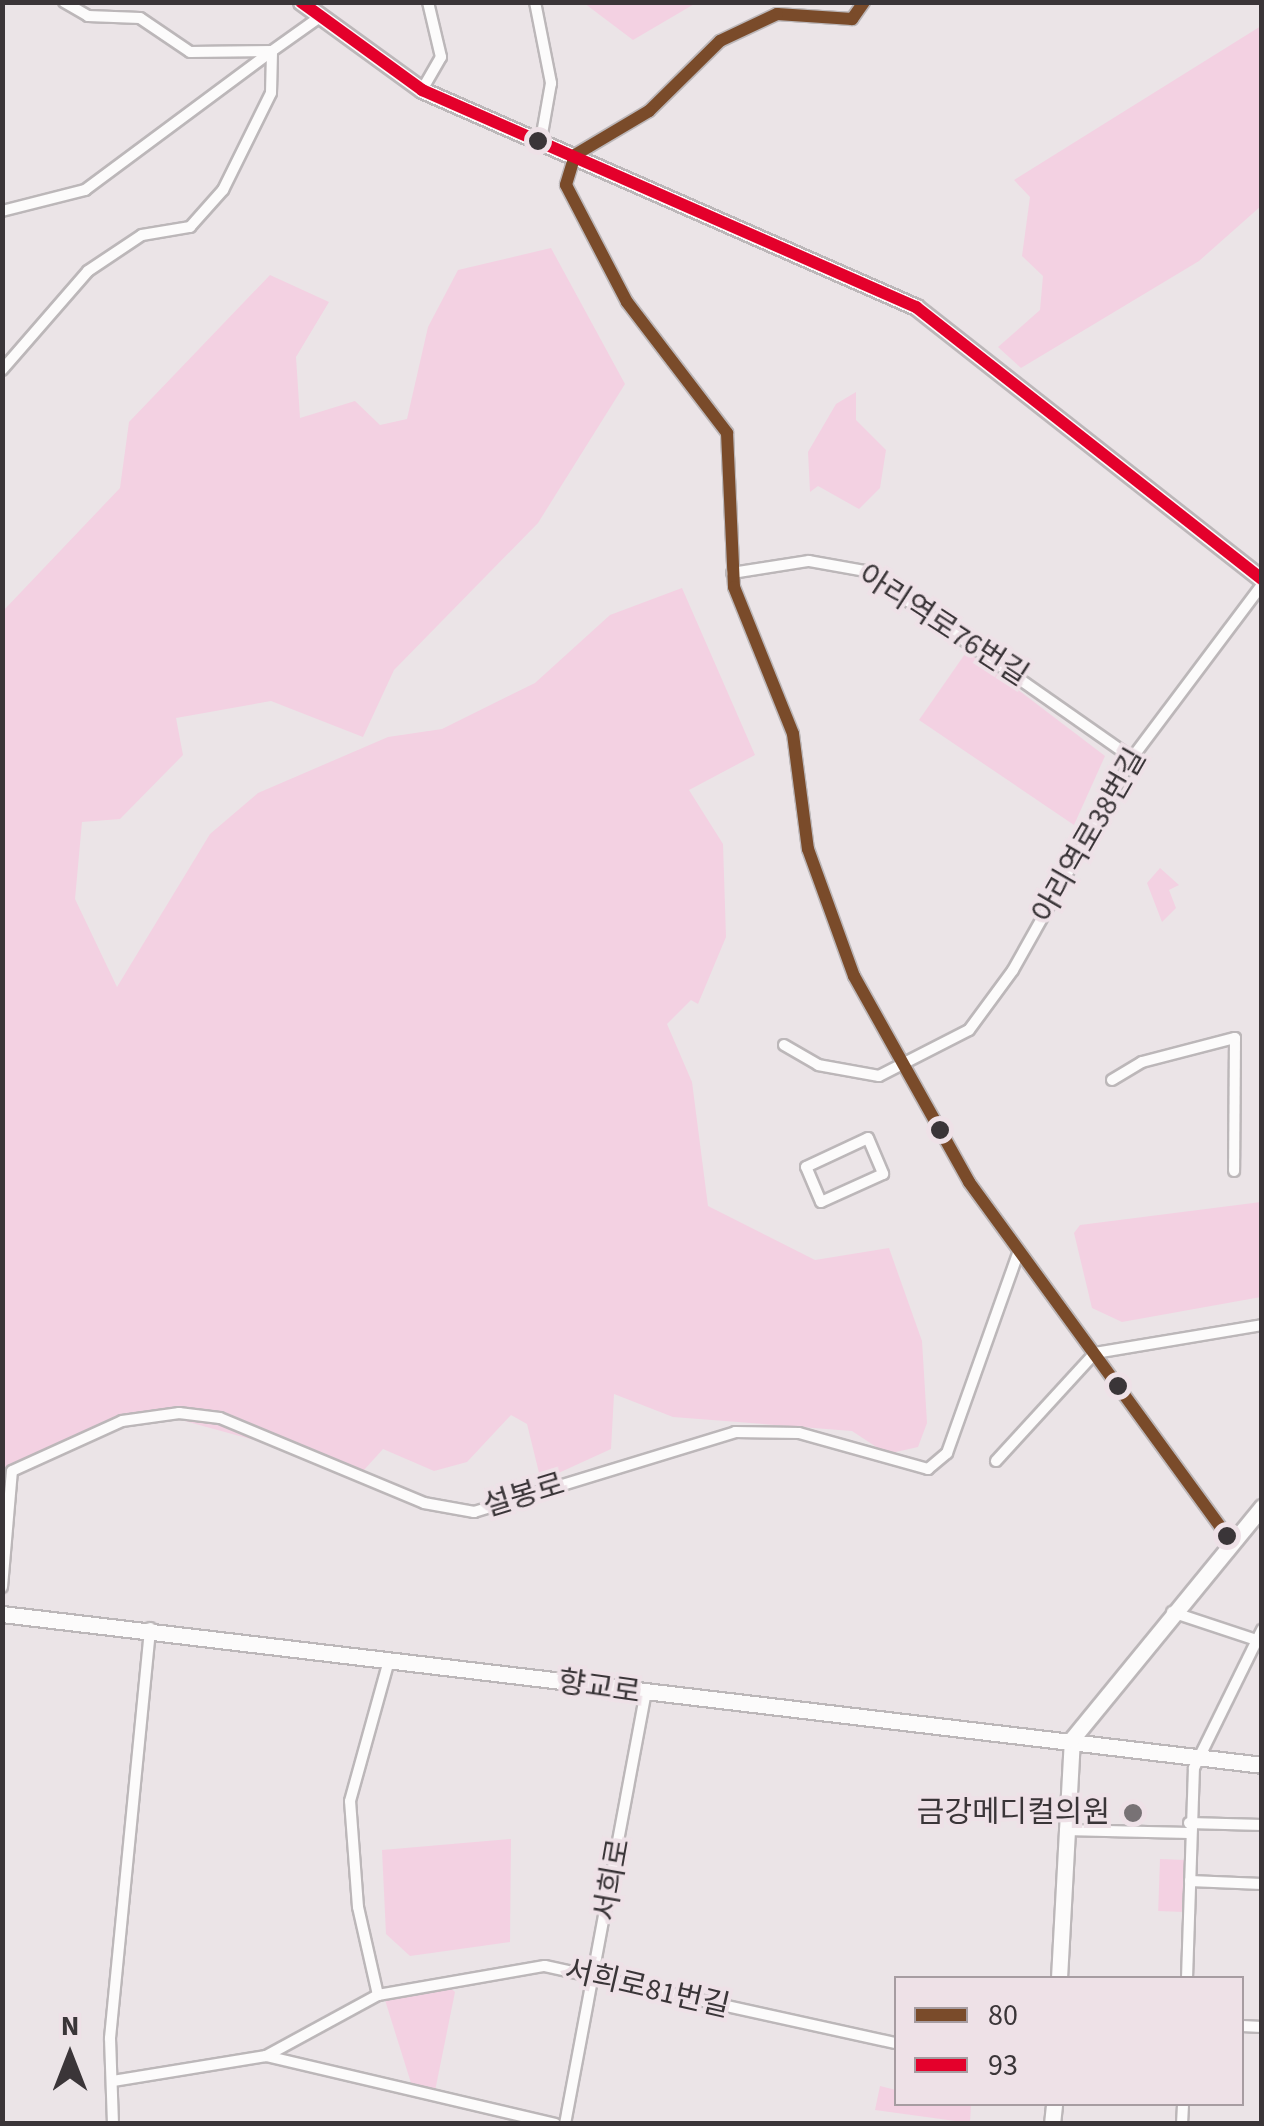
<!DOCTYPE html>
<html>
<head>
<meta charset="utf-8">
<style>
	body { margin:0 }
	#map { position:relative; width:1264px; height:2126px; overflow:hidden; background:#ebe4e7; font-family:"Source Sans 3","Noto Sans KR",sans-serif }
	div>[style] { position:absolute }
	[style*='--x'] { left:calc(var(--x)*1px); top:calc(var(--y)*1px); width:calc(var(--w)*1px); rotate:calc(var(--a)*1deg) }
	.green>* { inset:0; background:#f3d1e2; transform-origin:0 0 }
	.roads { filter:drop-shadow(2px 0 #bcb7b9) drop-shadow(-2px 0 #bcb7b9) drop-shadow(0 2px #bcb7b9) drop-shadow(0 -2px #bcb7b9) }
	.street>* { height:10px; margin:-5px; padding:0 5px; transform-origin:5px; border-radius:5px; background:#fcfbfb }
	.secondary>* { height:15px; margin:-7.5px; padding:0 7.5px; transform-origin:7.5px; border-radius:7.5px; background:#fcfbfb }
	.bus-1>* { height:12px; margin:-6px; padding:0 6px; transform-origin:6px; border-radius:6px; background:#7a4b2a }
	.bus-2>* { height:12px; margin:-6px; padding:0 6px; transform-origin:6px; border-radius:6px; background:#e4002b }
	.dots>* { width:28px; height:28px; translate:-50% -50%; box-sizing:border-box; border:5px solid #eee1e7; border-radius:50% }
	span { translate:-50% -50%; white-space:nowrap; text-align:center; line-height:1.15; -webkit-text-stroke:8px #eee1e7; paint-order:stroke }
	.street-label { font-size:30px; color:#3a3538 }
	.poi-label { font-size:30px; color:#3a3538 }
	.right { translate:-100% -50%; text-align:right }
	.frame { position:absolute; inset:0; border:5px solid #3a3538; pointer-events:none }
	.legend { position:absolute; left:894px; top:1976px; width:350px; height:130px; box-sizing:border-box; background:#eee1e7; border:2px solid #a69ca1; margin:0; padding:12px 18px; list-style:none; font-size:30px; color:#3a3538 }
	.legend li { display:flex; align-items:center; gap:20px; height:50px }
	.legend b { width:50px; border:2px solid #a69ca1 }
	.north { position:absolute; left:20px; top:2006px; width:100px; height:100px; -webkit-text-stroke:8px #eee1e7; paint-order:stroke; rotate:0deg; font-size:28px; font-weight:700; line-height:40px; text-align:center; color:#3a3538 }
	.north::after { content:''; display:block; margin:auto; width:35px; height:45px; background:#3a3538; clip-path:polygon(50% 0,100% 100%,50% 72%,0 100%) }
</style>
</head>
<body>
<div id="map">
	<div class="green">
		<div style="clip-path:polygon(584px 3px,696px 3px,633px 40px)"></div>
		<div style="clip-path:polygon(1261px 26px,1261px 206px,1199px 261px,1021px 368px,998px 347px,1040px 310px,1043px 276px,1022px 256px,1030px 197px,1014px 180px)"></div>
		<div style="clip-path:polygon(551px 248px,625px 384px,538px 523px,394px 670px,363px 737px,271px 701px,176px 718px,183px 755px,120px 819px,82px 822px,75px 899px,117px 987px,210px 834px,258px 793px,388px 737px,442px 729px,535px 683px,610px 615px,682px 588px,755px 755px,689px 790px,723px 844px,726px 937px,698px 1004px,691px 1000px,667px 1024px,692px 1082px,708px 1206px,815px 1260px,889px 1248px,922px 1341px,927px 1423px,918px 1447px,887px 1454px,852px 1431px,673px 1417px,614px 1394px,611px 1449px,541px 1481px,527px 1424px,511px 1415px,467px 1462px,434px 1471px,383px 1449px,364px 1470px,159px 1414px,73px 1438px,3px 1473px,3px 611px,120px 488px,129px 422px,270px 275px,329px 302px,296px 357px,300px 418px,355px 401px,380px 425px,407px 419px,428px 327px,458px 270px)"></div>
		<div style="clip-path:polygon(856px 392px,856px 420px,886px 450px,880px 488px,859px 509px,818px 486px,810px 492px,808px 452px,836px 404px)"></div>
		<div style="clip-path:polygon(967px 651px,1105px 756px,1074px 825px,919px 720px)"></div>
		<div style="clip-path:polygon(1160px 868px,1179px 885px,1169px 890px,1176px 908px,1162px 922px,1147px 883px)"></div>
		<div style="clip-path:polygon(1261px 1202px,1261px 1297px,1122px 1322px,1092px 1308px,1074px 1233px,1080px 1225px)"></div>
		<div style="clip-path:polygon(511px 1839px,510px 1942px,410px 1956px,386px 1934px,382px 1850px)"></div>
		<div style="left:1160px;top:1859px;width:26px;height:52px;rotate:2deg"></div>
		<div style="clip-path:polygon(447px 1985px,455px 1992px,435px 2091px,411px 2083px,385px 2000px)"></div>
		<div style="clip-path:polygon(880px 2086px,896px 2090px,896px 2104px,971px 2104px,970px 2123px,875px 2110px)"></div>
	</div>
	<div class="roads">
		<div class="street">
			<div style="--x:64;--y:2;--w:28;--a:30"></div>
			<div style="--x:88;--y:16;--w:52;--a:2.2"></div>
			<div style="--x:140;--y:18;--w:60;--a:34.2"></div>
			<div style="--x:190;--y:52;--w:82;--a:-0.7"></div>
			<div style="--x:272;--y:51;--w:55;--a:-35.4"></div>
			<div style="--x:535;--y:2;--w:83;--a:78.8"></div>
			<div style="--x:551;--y:83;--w:58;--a:100"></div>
			<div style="--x:864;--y:2;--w:21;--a:125"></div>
			<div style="--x:852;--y:19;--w:75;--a:-176.2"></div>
			<div style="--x:777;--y:14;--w:63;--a:154.7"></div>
			<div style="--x:720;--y:41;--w:100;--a:135.4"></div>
			<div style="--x:649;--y:111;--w:86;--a:149.3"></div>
			<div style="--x:575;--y:155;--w:31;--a:107"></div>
			<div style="--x:566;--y:185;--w:132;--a:62.5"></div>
			<div style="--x:627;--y:302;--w:165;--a:52.6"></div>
			<div style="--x:727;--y:433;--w:154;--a:87.4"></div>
			<div style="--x:734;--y:587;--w:158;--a:68.1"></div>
			<div style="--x:793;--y:734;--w:116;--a:82.6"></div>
			<div style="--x:808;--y:849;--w:135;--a:70.1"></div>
			<div style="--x:854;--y:976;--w:236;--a:60.8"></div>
			<div style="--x:969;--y:1182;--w:439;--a:53.9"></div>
			<div style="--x:422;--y:90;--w:38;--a:-60"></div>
			<div style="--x:441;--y:57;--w:57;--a:-103.3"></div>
			<div style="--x:2;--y:211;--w:86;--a:-14.2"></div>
			<div style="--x:85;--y:190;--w:233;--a:-36.6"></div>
			<div style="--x:2;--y:370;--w:131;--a:-49"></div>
			<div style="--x:88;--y:271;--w:65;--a:-33.7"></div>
			<div style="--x:142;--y:235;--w:49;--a:-9.5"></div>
			<div style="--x:190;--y:227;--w:50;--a:-48.3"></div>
			<div style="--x:223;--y:190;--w:108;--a:-63.7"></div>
			<div style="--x:271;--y:93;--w:42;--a:-88.6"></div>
			<div style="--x:732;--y:573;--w:78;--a:-8.9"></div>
			<div style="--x:809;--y:561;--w:57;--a:10.1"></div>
			<div style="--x:865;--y:571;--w:326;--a:35"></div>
			<div style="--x:784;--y:1045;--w:39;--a:30"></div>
			<div style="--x:818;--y:1065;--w:62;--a:10.2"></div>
			<div style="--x:879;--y:1076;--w:101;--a:-27.1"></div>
			<div style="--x:969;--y:1030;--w:74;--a:-53.7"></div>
			<div style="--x:1013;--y:970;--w:243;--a:-60.7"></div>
			<div style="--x:1132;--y:758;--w:216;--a:-53.1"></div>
			<div style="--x:1112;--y:1080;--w:35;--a:-31"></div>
			<div style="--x:1142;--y:1062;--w:96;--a:-14.5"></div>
			<div style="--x:1235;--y:1038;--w:133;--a:90.4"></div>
			<div style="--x:868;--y:1138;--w:39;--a:67"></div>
			<div style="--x:883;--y:1174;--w:68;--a:155.7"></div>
			<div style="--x:821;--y:1202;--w:38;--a:-113"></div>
			<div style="--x:806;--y:1167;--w:68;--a:-25.1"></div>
			<div style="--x:996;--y:1461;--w:147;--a:-47.5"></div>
			<div style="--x:1095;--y:1353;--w:169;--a:-9.5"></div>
			<div style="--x:2;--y:1587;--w:116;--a:-85.1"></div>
			<div style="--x:12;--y:1471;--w:121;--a:-24.4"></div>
			<div style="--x:122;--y:1421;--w:58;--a:-8"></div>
			<div style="--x:179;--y:1413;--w:41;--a:7"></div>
			<div style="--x:220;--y:1418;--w:221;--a:22.6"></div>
			<div style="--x:424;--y:1503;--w:51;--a:10.2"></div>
			<div style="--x:474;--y:1512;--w:273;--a:-17"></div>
			<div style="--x:735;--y:1432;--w:64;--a:0.9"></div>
			<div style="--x:799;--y:1433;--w:134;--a:15.6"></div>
			<div style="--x:928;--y:1469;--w:25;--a:-40"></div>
			<div style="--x:947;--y:1453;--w:214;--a:-70.4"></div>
			<div style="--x:1172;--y:1612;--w:95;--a:18.4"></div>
			<div style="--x:1189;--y:1823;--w:73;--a:1.6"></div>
			<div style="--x:1065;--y:1830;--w:124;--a:1.4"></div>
			<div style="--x:1190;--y:1881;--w:72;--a:2.4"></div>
			<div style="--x:1187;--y:1978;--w:210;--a:-88.1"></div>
			<div style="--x:1194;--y:1768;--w:154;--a:-63.8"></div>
			<div style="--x:378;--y:1995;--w:90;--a:-102.8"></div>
			<div style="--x:358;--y:1907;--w:106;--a:-94.3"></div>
			<div style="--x:350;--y:1801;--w:146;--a:-74.5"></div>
			<div style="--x:1242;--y:2026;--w:20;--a:3"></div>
			<div style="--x:266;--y:2056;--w:297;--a:13.2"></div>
			<div style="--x:113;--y:2081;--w:155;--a:-9.3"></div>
			<div style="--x:266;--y:2056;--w:128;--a:-28.6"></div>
			<div style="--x:378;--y:1995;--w:169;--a:-9.9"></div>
			<div style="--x:545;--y:1966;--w:359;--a:12.4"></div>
			<div style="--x:113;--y:2124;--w:86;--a:-92"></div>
			<div style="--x:110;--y:2038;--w:412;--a:-84.4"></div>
			<div style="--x:565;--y:2124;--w:436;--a:-79.4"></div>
			<div style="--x:1182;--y:2124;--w:20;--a:-87"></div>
		</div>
		<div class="secondary">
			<div style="--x:301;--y:2;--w:150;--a:36"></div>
			<div style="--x:422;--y:90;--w:540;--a:23.71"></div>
			<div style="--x:916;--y:307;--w:440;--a:38.2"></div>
			<div style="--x:2;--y:1614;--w:1269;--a:6.83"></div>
			<div style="--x:1059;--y:1978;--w:239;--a:-86.9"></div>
			<div style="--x:1072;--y:1739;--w:300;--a:-50.7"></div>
			<div style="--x:1052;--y:2124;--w:20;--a:-84"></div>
		</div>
	</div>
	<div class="bus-1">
		<div style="--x:864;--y:2;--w:21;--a:125"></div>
		<div style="--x:852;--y:19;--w:75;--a:-176.2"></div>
		<div style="--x:777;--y:14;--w:63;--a:154.7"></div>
		<div style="--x:720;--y:41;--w:100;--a:135.4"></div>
		<div style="--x:649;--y:111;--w:86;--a:149.3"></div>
		<div style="--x:575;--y:155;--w:31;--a:107"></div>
		<div style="--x:566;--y:185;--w:132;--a:62.5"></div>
		<div style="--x:627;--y:302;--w:165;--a:52.6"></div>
		<div style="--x:727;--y:433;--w:154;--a:87.4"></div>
		<div style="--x:734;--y:587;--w:158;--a:68.1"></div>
		<div style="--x:793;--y:734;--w:116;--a:82.6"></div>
		<div style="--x:808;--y:849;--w:135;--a:70.1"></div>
		<div style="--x:854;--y:976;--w:236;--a:60.8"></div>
		<div style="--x:969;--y:1182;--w:439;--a:53.9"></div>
	</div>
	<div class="bus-2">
		<div style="--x:301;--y:2;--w:150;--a:36"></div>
		<div style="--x:422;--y:90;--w:540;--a:23.71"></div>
		<div style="--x:916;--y:307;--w:440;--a:38.2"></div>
	</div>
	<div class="dots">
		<div style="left:538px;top:141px;background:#3a3538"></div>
		<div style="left:940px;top:1130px;background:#3a3538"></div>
		<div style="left:1118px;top:1386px;background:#3a3538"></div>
		<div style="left:1227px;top:1536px;background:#3a3538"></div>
		<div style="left:1133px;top:1813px;background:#787275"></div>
	</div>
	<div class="street-label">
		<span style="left:943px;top:626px;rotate:33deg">아리역로76번길</span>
		<span style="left:1090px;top:836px;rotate:-60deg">아리역로38번길</span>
		<span style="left:524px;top:1496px;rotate:-17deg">설봉로</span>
		<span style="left:599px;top:1688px;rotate:8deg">향교로</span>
		<span style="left:613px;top:1880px;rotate:-80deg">서희로</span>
		<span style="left:647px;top:1989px;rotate:13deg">서희로81번길</span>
	</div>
	<div class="poi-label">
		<span class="right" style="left:1110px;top:1813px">금강메디컬의원</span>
	</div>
	<div class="frame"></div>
	<ul class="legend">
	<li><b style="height:12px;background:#7a4b2a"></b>80</li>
	<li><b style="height:12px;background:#e4002b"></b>93</li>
	</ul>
	<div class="north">N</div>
</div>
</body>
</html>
